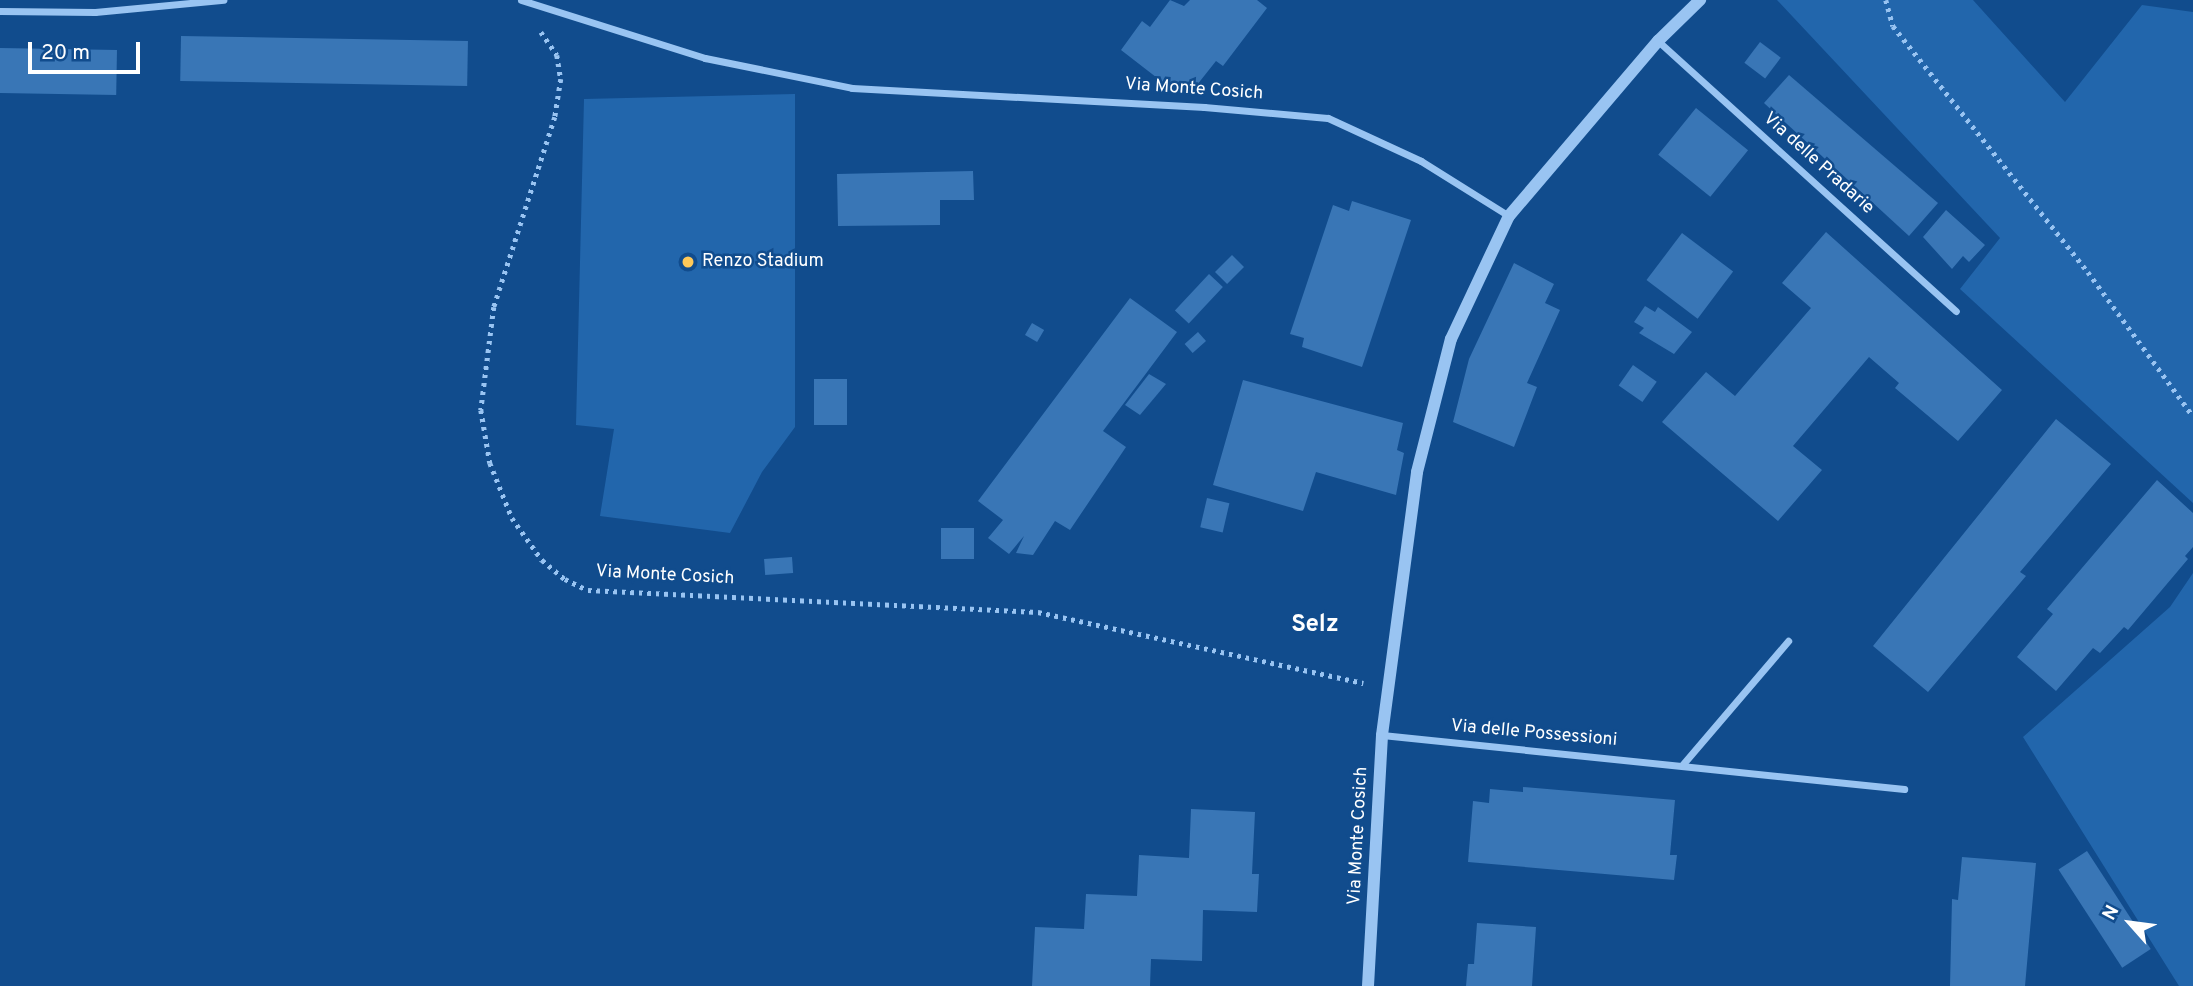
<!DOCTYPE html>
<html>
<head>
<meta charset="utf-8">
<style>
	body { margin:0 }
	#map { position:relative; width:2193px; height:986px; overflow:hidden; background:#114c8d; font-family:Overpass,sans-serif }
	div>[style] { position:absolute }
	[style*='--x'] { left:calc(var(--x)*1px); top:calc(var(--y)*1px); width:calc(var(--w)*1px); rotate:calc(var(--a)*1deg) }
	.green>* { inset:0; background:#2266ac }
	.building>* { inset:0; background:#3976b6; transform-origin:0 0 }
	.path>* { height:4.5px; margin-top:-2.25px; transform-origin:0; background:repeating-linear-gradient(90deg,#99c4f2 0 3.5px,transparent 0 8.5px) }
	.minor>* { height:7px; margin:-3.5px; padding:0 3.5px; transform-origin:3.5px; border-radius:3.5px; background:#99c4f2 }
	.tertiary>* { height:12px; margin:-6px; padding:0 6px; transform-origin:6px; border-radius:6px; background:#99c4f2 }
	.dots>* { width:19px; height:19px; translate:-50% -50%; box-sizing:border-box; border:4px solid #114c8d; border-radius:50% }
	span { translate:-50% -50%; white-space:nowrap; text-align:center; line-height:1.15; -webkit-text-stroke:5px #114c8d; paint-order:stroke }
	.street-label { font-size:18px; color:#fff }
	.poi-label { font-size:18px; color:#fff }
	.left { translate:0 -50%; text-align:left }
	.district-label { font-size:24px; color:#fff; font-weight:700 }
	.north { position:absolute; left:2095px; top:888px; width:70px; height:70px; -webkit-text-stroke:5px #114c8d; paint-order:stroke; rotate:298deg; font-size:19px; font-weight:700; line-height:28px; text-align:center; color:#fff }
	.north::after { content:''; display:block; margin:auto; width:24px; height:32px; background:#fff; clip-path:polygon(50% 0,100% 100%,50% 72%,0 100%) }
	.scale { position:absolute; left:28px; top:42px; width:112px; height:32px; box-sizing:border-box; border:4px solid #fff; border-top:0; padding-left:9px; font-size:21px; line-height:24px; white-space:nowrap; color:#fff; -webkit-text-stroke:5px #114c8d; paint-order:stroke }
</style>
</head>
<body>
<div id="map">
	<div class="green">
		<div style="clip-path:polygon(1777px 0,1973px 0,2065px 102px,2142px 5px,2193px 12px,2193px 503px,1960px 289px,2000px 238px)"></div>
		<div style="clip-path:polygon(795px 94px,795px 427px,762px 472px,730px 533px,600px 516px,614px 429px,576px 425px,584px 99px)"></div>
		<div style="clip-path:polygon(2193px 573px,2193px 986px,2179px 986px,2023px 737px,2170px 607px)"></div>
	</div>
	<div class="building">
		<div style="clip-path:polygon(1170px 0,1184px 6px,1190px 0,1257px 0,1267px 8px,1223px 66px,1216px 61px,1193px 90px,1182px 82px,1174px 91px,1121px 50px,1142px 21px,1150px 27px)"></div>
		<div style="left:181px;top:36px;width:287px;height:45px;rotate:1deg"></div>
		<div style="left:1760px;top:42px;width:26px;height:26px;rotate:37deg"></div>
		<div style="left:0;top:48px;width:117px;height:45px;rotate:1deg"></div>
		<div style="clip-path:polygon(1789px 75px,1938px 203px,1909px 236px,1764px 103px)"></div>
		<div style="left:1696px;top:108px;width:67px;height:60px;rotate:39deg"></div>
		<div style="clip-path:polygon(973px 171px,974px 200px,940px 200px,940px 225px,838px 226px,837px 174px)"></div>
		<div style="clip-path:polygon(1352px 201px,1411px 220px,1362px 367px,1302px 347px,1304px 338px,1290px 334px,1333px 205px,1349px 211px)"></div>
		<div style="clip-path:polygon(1946px 210px,1985px 245px,1969px 262px,1963px 256px,1952px 269px,1923px 237px)"></div>
		<div style="clip-path:polygon(1826px 232px,2002px 390px,1958px 441px,1895px 388px,1899px 383px,1869px 357px,1793px 446px,1822px 470px,1778px 521px,1662px 422px,1706px 372px,1735px 396px,1811px 308px,1782px 283px)"></div>
		<div style="left:1682px;top:233px;width:64px;height:59px;rotate:37deg"></div>
		<div style="left:1232px;top:255px;width:17px;height:24px;rotate:45deg"></div>
		<div style="clip-path:polygon(1514px 263px,1554px 284px,1545px 303px,1560px 310px,1527px 383px,1537px 387px,1514px 447px,1453px 422px,1469px 359px)"></div>
		<div style="left:1209px;top:274px;width:19px;height:50px;rotate:43deg"></div>
		<div style="clip-path:polygon(1130px 298px,1177px 332px,1103px 431px,1126px 447px,1070px 530px,1055px 521px,1033px 555px,1016px 553px,1024px 536px,1009px 554px,988px 538px,1003px 520px,978px 501px)"></div>
		<div style="clip-path:polygon(1645px 306px,1655px 312px,1658px 307px,1692px 332px,1674px 354px,1639px 333px,1644px 328px,1634px 322px)"></div>
		<div style="left:1032px;top:323px;width:14px;height:14px;rotate:30deg"></div>
		<div style="left:1198px;top:332px;width:12px;height:18px;rotate:48deg"></div>
		<div style="left:1633px;top:365px;width:29px;height:25px;rotate:35deg"></div>
		<div style="clip-path:polygon(1149px 374px,1166px 384px,1140px 415px,1125px 405px)"></div>
		<div style="left:814px;top:379px;width:33px;height:46px"></div>
		<div style="clip-path:polygon(1243px 380px,1403px 423px,1397px 450px,1404px 453px,1396px 495px,1316px 472px,1303px 511px,1213px 485px)"></div>
		<div style="clip-path:polygon(2056px 419px,2111px 464px,2020px 572px,2026px 576px,1928px 692px,1873px 646px)"></div>
		<div style="clip-path:polygon(2157px 480px,2193px 513px,2193px 547px,2185px 556px,2188px 559px,2128px 630px,2124px 627px,2100px 653px,2093px 648px,2056px 691px,2017px 657px,2053px 614px,2047px 609px)"></div>
		<div style="left:1207px;top:498px;width:23px;height:30px;rotate:13deg"></div>
		<div style="left:941px;top:528px;width:33px;height:31px"></div>
		<div style="left:792px;top:557px;width:16px;height:28px;rotate:86deg"></div>
		<div style="clip-path:polygon(1523px 787px,1675px 800px,1670px 855px,1677px 855px,1674px 880px,1468px 862px,1473px 801px,1489px 803px,1490px 789px,1523px 792px)"></div>
		<div style="clip-path:polygon(1191px 809px,1255px 812px,1252px 874px,1259px 874px,1257px 912px,1203px 910px,1202px 961px,1151px 959px,1150px 986px,1032px 986px,1035px 927px,1084px 929px,1086px 894px,1137px 896px,1139px 855px,1189px 858px)"></div>
		<div style="left:2087px;top:851px;width:117px;height:34px;rotate:57deg"></div>
		<div style="clip-path:polygon(1962px 857px,2036px 863px,2025px 986px,1950px 986px,1952px 899px,1958px 900px)"></div>
		<div style="clip-path:polygon(1477px 923px,1536px 927px,1532px 986px,1466px 986px,1468px 964px,1474px 964px)"></div>
	</div>
	<div class="path">
		<div style="--x:1886;--y:0;--w:27;--a:75"></div>
		<div style="--x:1893;--y:26;--w:314;--a:51.6"></div>
		<div style="--x:2088;--y:272;--w:178;--a:53.9"></div>
		<div style="--x:541;--y:32;--w:28;--a:55"></div>
		<div style="--x:557;--y:55;--w:24;--a:81"></div>
		<div style="--x:561;--y:79;--w:38;--a:99"></div>
		<div style="--x:555;--y:117;--w:200;--a:107.8"></div>
		<div style="--x:494;--y:307;--w:104;--a:97.2"></div>
		<div style="--x:481;--y:410;--w:54;--a:80.4"></div>
		<div style="--x:490;--y:463;--w:59;--a:68.2"></div>
		<div style="--x:512;--y:518;--w:52;--a:54.5"></div>
		<div style="--x:542;--y:560;--w:30;--a:40"></div>
		<div style="--x:565;--y:579;--w:25;--a:26"></div>
		<div style="--x:588;--y:590;--w:451;--a:2.8"></div>
		<div style="--x:1038;--y:612;--w:333;--a:12.3"></div>
	</div>
	<div class="minor">
		<div style="--x:521;--y:0;--w:193;--a:17.5"></div>
		<div style="--x:705;--y:58;--w:150;--a:11.5"></div>
		<div style="--x:852;--y:88;--w:353;--a:3.1"></div>
		<div style="--x:1204;--y:107;--w:124;--a:5.1"></div>
		<div style="--x:1328;--y:118;--w:102;--a:24.8"></div>
		<div style="--x:1421;--y:161;--w:104;--a:32"></div>
		<div style="--x:0;--y:11;--w:95;--a:0.6"></div>
		<div style="--x:95;--y:12;--w:129;--a:-5.4"></div>
		<div style="--x:1658;--y:41;--w:402;--a:42.2"></div>
		<div style="--x:1382;--y:735;--w:525;--a:5.91"></div>
		<div style="--x:1683;--y:764;--w:162;--a:-49.5"></div>
	</div>
	<div class="tertiary">
		<div style="--x:1368;--y:986;--w:251;--a:-86.8"></div>
		<div style="--x:1382;--y:735;--w:265;--a:-82.4"></div>
		<div style="--x:1417;--y:472;--w:137;--a:-75.7"></div>
		<div style="--x:1451;--y:339;--w:136;--a:-64.8"></div>
		<div style="--x:1509;--y:216;--w:230;--a:-49.6"></div>
		<div style="--x:1658;--y:41;--w:59;--a:-44.3"></div>
	</div>
	<div class="dots">
		<div style="left:688px;top:262px;background:#ffc959"></div>
	</div>
	<div class="street-label">
		<span style="left:1194px;top:90px;rotate:4deg">Via Monte Cosich</span>
		<span style="left:1818px;top:164px;rotate:42deg">Via delle Pradarie</span>
		<span style="left:665px;top:576px;rotate:3deg">Via Monte Cosich</span>
		<span style="left:1534px;top:734px;rotate:5deg">Via delle Possessioni</span>
		<span style="left:1359px;top:836px;rotate:-87deg">Via Monte Cosich</span>
	</div>
	<div class="poi-label">
		<span class="left" style="left:702px;top:262px">Renzo Stadium</span>
	</div>
	<div class="district-label">
		<span style="left:1315px;top:626px">Selz</span>
	</div>
	<div class="north">N</div>
	<div class="scale">20 m</div>
</div>
</body>
</html>
